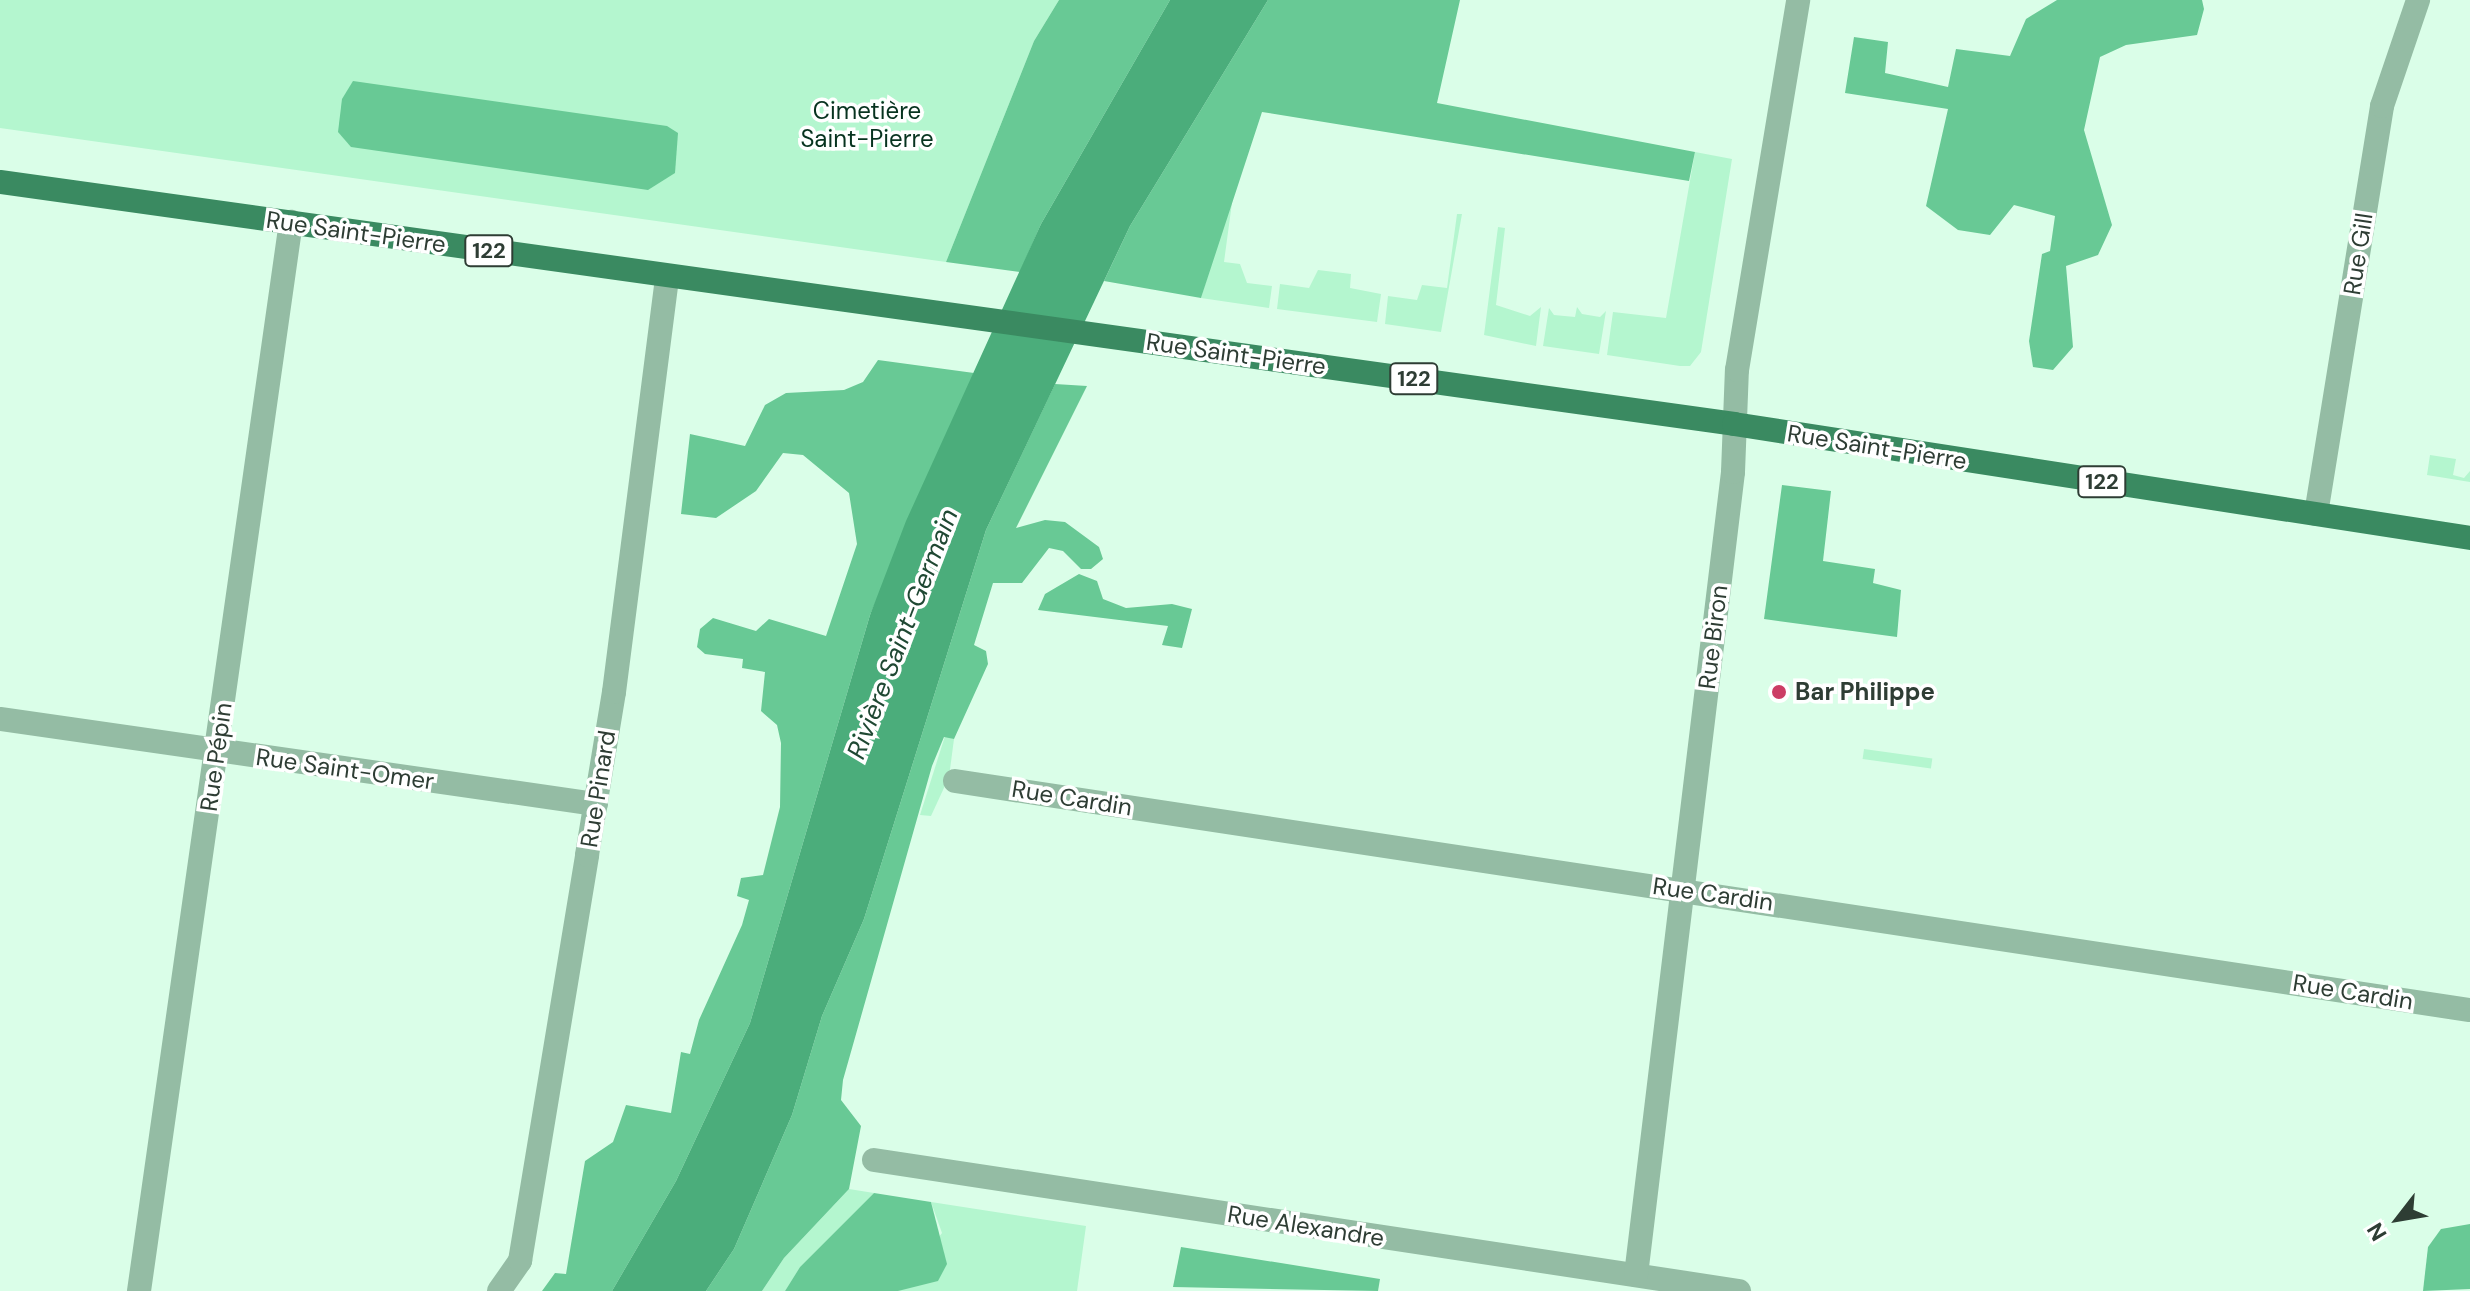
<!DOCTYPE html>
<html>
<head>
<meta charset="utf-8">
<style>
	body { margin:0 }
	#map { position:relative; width:2470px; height:1291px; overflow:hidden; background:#dafee8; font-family:"DM Sans",sans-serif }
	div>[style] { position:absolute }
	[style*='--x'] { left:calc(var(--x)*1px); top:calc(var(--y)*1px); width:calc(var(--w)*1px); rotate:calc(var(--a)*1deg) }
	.green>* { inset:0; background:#b4f6cf; transform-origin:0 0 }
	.forest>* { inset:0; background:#68c995 }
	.water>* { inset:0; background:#4bad7b }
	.minor>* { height:24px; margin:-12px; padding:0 12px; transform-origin:12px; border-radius:12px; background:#94bca4 }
	.major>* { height:24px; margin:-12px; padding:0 12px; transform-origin:12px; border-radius:12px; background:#3a8a61 }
	.dots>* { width:22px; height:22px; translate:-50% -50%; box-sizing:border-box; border:4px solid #fff; border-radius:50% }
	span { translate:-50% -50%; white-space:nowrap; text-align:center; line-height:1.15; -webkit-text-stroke:7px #fff; paint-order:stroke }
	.shield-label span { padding:2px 6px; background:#fff; border:2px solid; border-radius:6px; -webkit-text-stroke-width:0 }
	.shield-label { font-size:22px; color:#2e3d34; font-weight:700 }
	.park-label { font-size:24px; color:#07331f }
	.street-label { font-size:24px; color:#2e3d34 }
	.poi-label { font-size:24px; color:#2e3d34; font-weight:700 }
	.left { translate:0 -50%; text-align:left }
	.water-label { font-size:26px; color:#1f4833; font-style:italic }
	.north { position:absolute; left:2358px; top:1179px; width:80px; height:80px; -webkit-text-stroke:6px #fff; paint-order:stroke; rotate:239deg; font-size:22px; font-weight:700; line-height:32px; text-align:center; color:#2e3d34 }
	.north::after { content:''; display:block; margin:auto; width:28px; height:36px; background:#2e3d34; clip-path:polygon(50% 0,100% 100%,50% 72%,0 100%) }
</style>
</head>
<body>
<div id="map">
	<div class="green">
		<div style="clip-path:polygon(0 0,1059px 0,1034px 41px,946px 262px,0 128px)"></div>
		<div style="clip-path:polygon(1695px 152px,1732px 159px,1701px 352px,1690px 366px,1680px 366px,1607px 355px,1613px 312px,1666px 318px)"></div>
		<div style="clip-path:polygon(1234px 188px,1224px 262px,1240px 264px,1247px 283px,1272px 286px,1269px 308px,1201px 298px)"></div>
		<div style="clip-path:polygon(1457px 214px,1462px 214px,1441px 332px,1385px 324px,1388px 296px,1417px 300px,1422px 285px,1447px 288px)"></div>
		<div style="clip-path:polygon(1498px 227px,1505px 228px,1496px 305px,1530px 316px,1541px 307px,1536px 346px,1484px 335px)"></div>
		<div style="clip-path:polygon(1318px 270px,1351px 274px,1350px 288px,1381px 294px,1377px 322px,1277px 309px,1280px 284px,1309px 288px)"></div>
		<div style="clip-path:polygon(1577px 307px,1582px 314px,1600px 317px,1606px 311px,1599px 354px,1543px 346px,1549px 308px,1554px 315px,1575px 317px)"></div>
		<div style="clip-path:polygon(2430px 455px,2456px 459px,2453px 475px,2464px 478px,2470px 471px,2470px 482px,2427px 475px)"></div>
		<div style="clip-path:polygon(945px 736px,954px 739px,949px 777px,931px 816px,920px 815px)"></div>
		<div style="left:1864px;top:749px;width:69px;height:10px;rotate:8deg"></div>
		<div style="clip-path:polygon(849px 1189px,874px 1193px,800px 1267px,785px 1291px,762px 1291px,784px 1258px)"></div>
		<div style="clip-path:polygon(931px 1202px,1086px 1226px,1077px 1291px,898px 1291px,942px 1233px)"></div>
	</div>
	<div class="forest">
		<div style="clip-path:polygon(1059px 0,1170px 0,1041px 224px,1020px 272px,946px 262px,1034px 41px)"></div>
		<div style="clip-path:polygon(1268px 0,1460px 0,1437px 103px,1695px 152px,1689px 181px,1262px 112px,1201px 298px,1104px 281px,1130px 226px)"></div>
		<div style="clip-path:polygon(2057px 0,2202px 0,2204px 9px,2197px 35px,2126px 45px,2100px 57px,2084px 130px,2112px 225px,2098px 255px,2066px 266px,2073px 347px,2053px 370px,2033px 367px,2029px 341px,2042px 254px,2050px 251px,2055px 216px,2014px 205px,1990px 235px,1958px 230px,1926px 206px,1948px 109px,1845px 93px,1854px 37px,1888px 42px,1885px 73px,1948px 87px,1956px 49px,2010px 56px,2026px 19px)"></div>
		<div style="clip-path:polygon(353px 81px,667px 126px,678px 133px,675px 173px,648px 190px,351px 147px,338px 132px,342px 99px)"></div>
		<div style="clip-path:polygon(878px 360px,974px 373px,870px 615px,750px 1023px,676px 1181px,612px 1291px,542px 1291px,555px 1273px,566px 1274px,585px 1161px,613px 1142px,626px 1105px,671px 1113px,681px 1052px,690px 1054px,699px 1020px,742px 925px,749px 900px,737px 896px,741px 878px,763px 875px,780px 807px,781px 743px,777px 725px,761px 711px,765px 672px,742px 668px,743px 659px,705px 654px,697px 647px,700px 629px,713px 618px,756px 631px,769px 619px,826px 636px,857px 544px,849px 493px,803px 455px,783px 453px,756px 491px,716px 518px,681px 514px,690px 434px,745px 446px,765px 405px,786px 393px,844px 390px,863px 382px)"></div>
		<div style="clip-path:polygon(1055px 384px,1087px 386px,1016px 528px,1045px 520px,1065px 522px,1099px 547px,1103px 559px,1091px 569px,1081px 569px,1063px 551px,1049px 548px,1022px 583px,993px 583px,974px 645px,986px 651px,988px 664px,954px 739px,944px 737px,932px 766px,843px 1080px,841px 1100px,861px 1126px,849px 1189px,784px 1258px,762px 1291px,706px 1291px,734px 1249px,792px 1115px,822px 1016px,864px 919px,986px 530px)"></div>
		<div style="clip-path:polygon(1782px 485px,1831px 491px,1823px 561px,1875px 569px,1873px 583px,1901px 590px,1897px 637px,1764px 619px)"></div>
		<div style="clip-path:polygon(1079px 574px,1097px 581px,1103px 599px,1126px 608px,1172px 604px,1192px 609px,1182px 648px,1162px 645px,1168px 626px,1038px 610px,1045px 594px)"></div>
		<div style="clip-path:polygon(874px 1193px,931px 1202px,947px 1264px,938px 1281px,898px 1291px,785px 1291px,800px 1267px)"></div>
		<div style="clip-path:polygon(2470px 1224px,2470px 1289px,2423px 1291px,2428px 1247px,2441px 1229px)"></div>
		<div style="clip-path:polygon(1181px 1247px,1380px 1279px,1378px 1291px,1173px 1287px)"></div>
	</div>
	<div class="water">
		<div style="clip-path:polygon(1170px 0,1268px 0,1130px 226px,986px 530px,864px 919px,822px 1016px,792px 1115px,734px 1249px,706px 1291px,612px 1291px,676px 1181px,750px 1023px,870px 615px,906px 521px,1041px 224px)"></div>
	</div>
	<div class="minor">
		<div style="--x:2316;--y:514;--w:413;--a:-80.8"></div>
		<div style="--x:2382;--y:106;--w:112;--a:-71.2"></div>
		<div style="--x:0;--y:719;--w:602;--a:8.12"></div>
		<div style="--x:955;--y:781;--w:1532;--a:8.6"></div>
		<div style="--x:874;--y:1160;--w:875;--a:8.61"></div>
		<div style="--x:1636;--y:1275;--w:809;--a:-83.11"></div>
		<div style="--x:1733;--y:472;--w:102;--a:-87.8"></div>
		<div style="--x:1737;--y:370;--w:375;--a:-80.6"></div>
		<div style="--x:139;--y:1291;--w:1080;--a:-81.91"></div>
		<div style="--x:499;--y:1291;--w:37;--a:-55"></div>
		<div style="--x:520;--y:1261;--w:411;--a:-80.6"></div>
		<div style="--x:587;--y:855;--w:165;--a:-80.6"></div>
		<div style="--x:614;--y:692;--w:417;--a:-82.7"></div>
	</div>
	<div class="major">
		<div style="--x:0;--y:182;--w:1751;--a:7.94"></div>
		<div style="--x:1734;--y:424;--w:745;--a:8.8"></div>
	</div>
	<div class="dots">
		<div style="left:1779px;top:692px;background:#cc3d65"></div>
	</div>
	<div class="shield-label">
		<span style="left:489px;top:251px">122</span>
		<span style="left:1414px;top:379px">122</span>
		<span style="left:2102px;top:482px">122</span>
	</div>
	<div class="park-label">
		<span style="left:867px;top:125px">Cimetière<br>Saint-Pierre</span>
	</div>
	<div class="street-label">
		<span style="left:356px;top:232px;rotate:8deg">Rue Saint-Pierre</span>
		<span style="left:2358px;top:254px;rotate:-81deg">Rue Gill</span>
		<span style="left:1236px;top:354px;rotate:8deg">Rue Saint-Pierre</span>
		<span style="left:1877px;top:447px;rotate:9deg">Rue Saint-Pierre</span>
		<span style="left:1713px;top:637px;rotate:-83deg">Rue Biron</span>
		<span style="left:216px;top:757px;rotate:-82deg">Rue Pépin</span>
		<span style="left:345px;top:769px;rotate:8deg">Rue Saint-Omer</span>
		<span style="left:598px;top:789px;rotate:-81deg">Rue Pinard</span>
		<span style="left:1072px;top:798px;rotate:9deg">Rue Cardin</span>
		<span style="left:1713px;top:894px;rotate:8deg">Rue Cardin</span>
		<span style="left:2353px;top:992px;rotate:9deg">Rue Cardin</span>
		<span style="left:1306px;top:1226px;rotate:9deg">Rue Alexandre</span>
	</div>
	<div class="poi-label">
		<span class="left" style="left:1795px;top:692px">Bar Philippe</span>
	</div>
	<div class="water-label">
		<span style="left:903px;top:634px;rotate:-69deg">Rivière Saint-Germain</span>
	</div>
	<div class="north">N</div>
</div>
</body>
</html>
